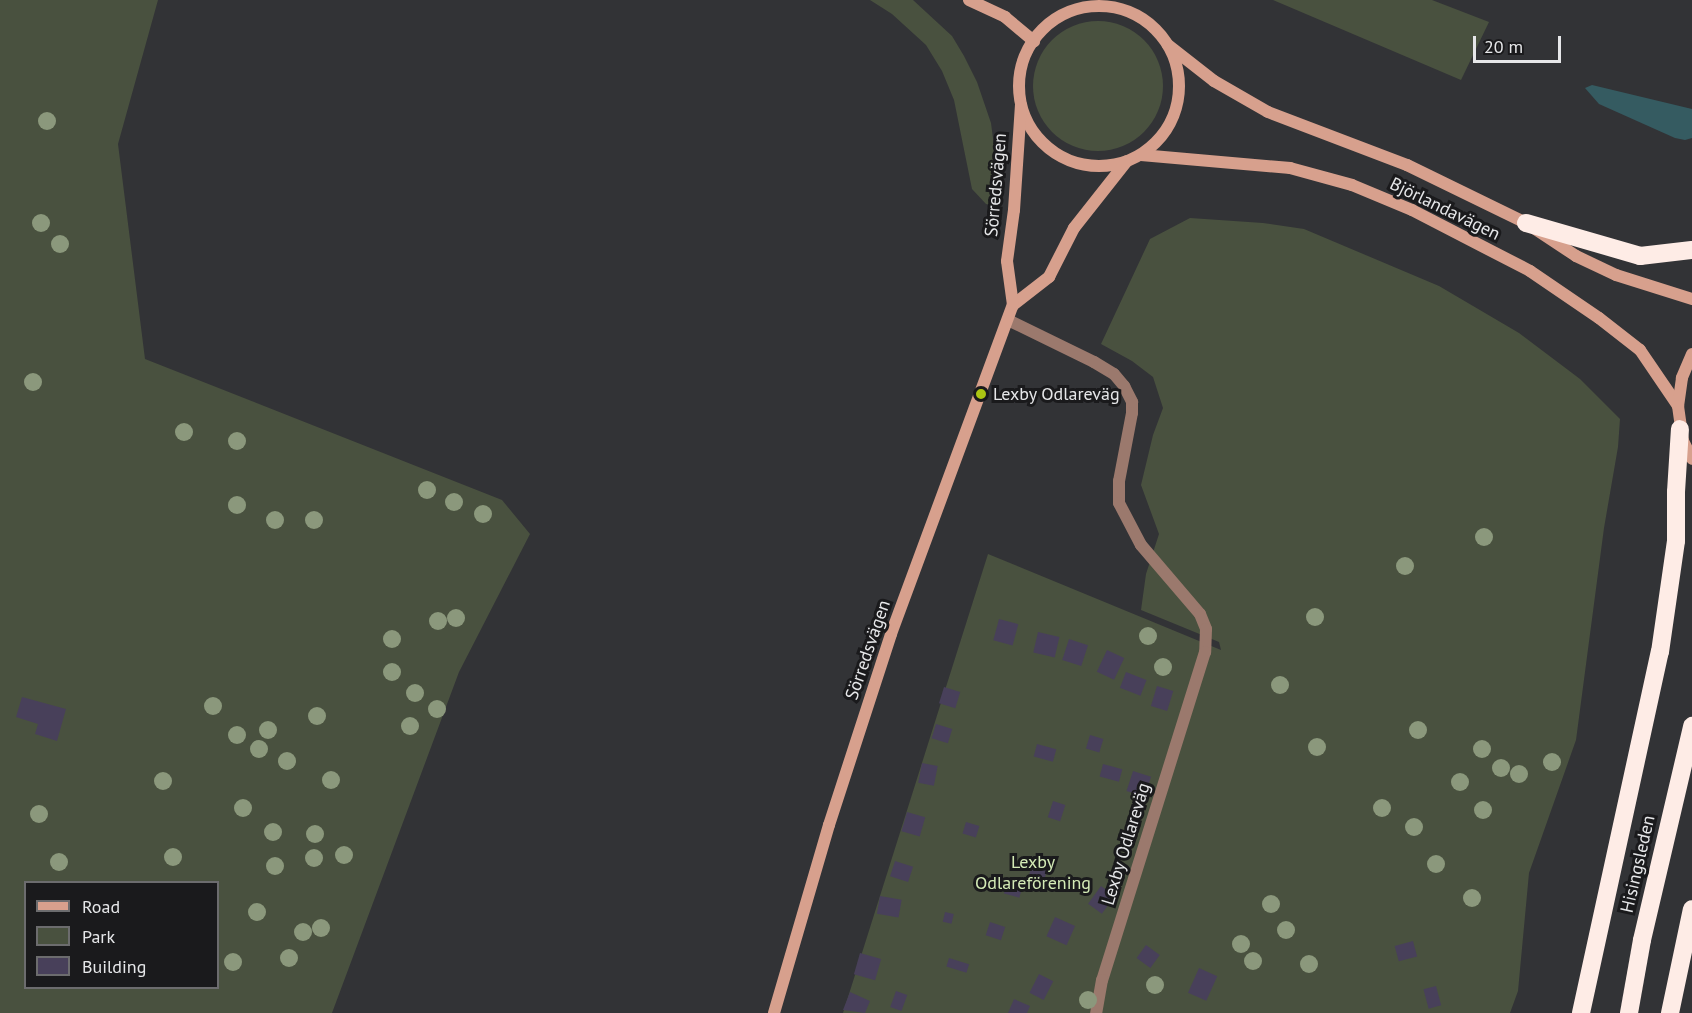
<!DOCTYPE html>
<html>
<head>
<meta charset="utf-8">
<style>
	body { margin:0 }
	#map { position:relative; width:1692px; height:1013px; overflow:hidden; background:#323336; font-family:"PT Sans",sans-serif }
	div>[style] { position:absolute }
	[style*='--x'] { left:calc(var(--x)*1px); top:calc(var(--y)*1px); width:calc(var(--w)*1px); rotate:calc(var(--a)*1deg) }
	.green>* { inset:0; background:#49513f }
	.round { border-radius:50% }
	.water>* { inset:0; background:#355b61 }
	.building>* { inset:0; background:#48405a; transform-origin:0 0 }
	.lane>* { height:12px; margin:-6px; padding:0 6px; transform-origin:6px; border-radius:6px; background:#9b796d }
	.secondary>* { height:12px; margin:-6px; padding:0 6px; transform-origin:6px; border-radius:6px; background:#d7a08d }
	.secondary>.ring { margin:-6px; padding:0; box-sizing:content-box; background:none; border:12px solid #d7a08d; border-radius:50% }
	.highway>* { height:18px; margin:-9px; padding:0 9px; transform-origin:9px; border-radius:9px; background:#feece6 }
	.trees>* { width:18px; height:18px; margin:-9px; border-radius:50%; background:#8b987c }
	.dots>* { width:16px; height:16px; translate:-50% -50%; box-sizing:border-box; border:3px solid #1a1a1c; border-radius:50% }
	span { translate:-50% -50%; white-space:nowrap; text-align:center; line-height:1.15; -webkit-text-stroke:6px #1a1a1c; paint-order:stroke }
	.street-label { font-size:18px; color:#e6e7e9 }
	.poi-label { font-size:18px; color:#e6e7e9 }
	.left { translate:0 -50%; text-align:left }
	.park-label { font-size:18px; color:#d4ebb6 }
	.legend { position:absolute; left:24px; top:881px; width:195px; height:108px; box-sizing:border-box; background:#1a1a1c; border:2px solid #6c6c6e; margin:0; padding:8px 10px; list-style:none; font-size:18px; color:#e6e7e9 }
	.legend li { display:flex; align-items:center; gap:12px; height:30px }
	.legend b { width:30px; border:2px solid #6c6c6e }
	.scale { position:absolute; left:1473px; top:36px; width:88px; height:27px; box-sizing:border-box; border:3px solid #e6e7e9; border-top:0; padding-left:8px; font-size:18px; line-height:21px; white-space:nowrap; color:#e6e7e9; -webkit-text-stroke:4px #1a1a1c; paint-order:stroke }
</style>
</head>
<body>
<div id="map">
	<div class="green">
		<div style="clip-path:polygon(evenodd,0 0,158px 0,118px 144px,145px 359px,502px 500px,530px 534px,459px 672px,332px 1013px,0 1013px,0 0,26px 882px,218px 882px,218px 988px,26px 988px,26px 882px)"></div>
		<div style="clip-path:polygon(870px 0,913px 0,952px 36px,964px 56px,977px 82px,991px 123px,997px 169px,996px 206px,986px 204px,972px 189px,954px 100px,942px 71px,926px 45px,892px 14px)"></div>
		<div style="clip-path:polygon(1273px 0,1432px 0,1489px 22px,1461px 80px)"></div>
		<div class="round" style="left:1033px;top:21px;width:130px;height:130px"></div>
		<div style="clip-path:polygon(1190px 218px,1263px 223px,1304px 229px,1439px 286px,1519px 333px,1580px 379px,1620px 419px,1618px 447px,1604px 528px,1576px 740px,1529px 873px,1518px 991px,1510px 1013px,843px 1013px,988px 554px,1221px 650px,1219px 642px,1141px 610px,1146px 574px,1159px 534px,1141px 485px,1153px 435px,1163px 408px,1153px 377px,1132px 361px,1101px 344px,1150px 239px)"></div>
	</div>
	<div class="water">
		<div style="clip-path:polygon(1592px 85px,1692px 109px,1692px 138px,1685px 140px,1675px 138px,1599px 104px,1585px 88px)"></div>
	</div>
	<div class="building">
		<div style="left:999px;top:619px;width:20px;height:22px;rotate:15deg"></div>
		<div style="left:1038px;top:632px;width:22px;height:21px;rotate:13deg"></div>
		<div style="left:1069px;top:639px;width:20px;height:22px;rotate:18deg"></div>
		<div style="left:1107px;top:650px;width:19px;height:24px;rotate:25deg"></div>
		<div style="left:1126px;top:672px;width:22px;height:17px;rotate:21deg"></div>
		<div style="left:1157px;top:686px;width:17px;height:21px;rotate:17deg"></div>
		<div style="left:944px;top:687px;width:17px;height:17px;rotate:17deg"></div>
		<div style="clip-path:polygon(22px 697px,66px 709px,57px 741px,35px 734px,38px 724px,16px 717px)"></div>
		<div style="left:936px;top:724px;width:17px;height:15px;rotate:17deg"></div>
		<div style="left:1090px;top:735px;width:14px;height:14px;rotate:17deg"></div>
		<div style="left:1037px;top:744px;width:20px;height:13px;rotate:15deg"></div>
		<div style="left:922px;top:763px;width:16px;height:20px;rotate:11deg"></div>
		<div style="left:1103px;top:764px;width:20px;height:13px;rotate:15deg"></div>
		<div style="left:1133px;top:771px;width:19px;height:21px;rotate:18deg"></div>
		<div style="left:1053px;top:801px;width:13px;height:17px;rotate:18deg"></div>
		<div style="left:907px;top:812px;width:19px;height:20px;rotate:16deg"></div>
		<div style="left:966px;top:822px;width:14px;height:12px;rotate:17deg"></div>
		<div style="left:895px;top:861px;width:19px;height:16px;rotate:18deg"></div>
		<div style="left:1032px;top:864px;width:16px;height:18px;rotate:15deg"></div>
		<div style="left:1007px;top:882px;width:16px;height:12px;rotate:15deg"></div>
		<div style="left:1101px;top:886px;width:17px;height:22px;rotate:36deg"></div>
		<div style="left:880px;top:896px;width:22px;height:18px;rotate:10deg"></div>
		<div style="left:945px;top:912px;width:9px;height:10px;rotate:13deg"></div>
		<div style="left:1055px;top:917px;width:22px;height:21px;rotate:24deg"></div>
		<div style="left:990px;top:922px;width:16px;height:14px;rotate:18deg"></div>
		<div style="left:1413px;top:941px;width:16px;height:19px;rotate:75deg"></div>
		<div style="left:1146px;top:945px;width:17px;height:16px;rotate:36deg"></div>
		<div style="left:860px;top:953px;width:22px;height:22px;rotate:16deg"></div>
		<div style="left:949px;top:958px;width:21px;height:9px;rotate:17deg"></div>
		<div style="left:1199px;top:968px;width:20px;height:27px;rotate:24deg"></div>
		<div style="left:1039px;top:974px;width:16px;height:21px;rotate:27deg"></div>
		<div style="left:1436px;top:986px;width:20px;height:13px;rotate:75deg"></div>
		<div style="left:896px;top:991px;width:12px;height:17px;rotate:20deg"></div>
		<div style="clip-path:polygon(850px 992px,870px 1001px,865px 1013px,843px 1010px)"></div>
		<div style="clip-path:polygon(1014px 999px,1030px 1006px,1027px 1013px,1008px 1013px)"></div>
	</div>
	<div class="lane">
		<div style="--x:1008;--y:320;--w:96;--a:26"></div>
		<div style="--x:1094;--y:362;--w:23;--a:31"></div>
		<div style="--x:1114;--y:374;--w:16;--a:50"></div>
		<div style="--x:1124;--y:386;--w:18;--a:63"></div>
		<div style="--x:1132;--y:402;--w:11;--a:90"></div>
		<div style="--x:1132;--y:413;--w:69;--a:100.8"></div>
		<div style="--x:1119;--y:481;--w:22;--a:90"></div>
		<div style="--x:1119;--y:503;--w:47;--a:62.4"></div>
		<div style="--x:1141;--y:545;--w:91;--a:49.5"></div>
		<div style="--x:1200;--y:614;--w:16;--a:68"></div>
		<div style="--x:1206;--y:629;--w:23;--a:92"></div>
		<div style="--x:1205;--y:652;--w:344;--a:107.4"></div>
		<div style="--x:1102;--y:980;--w:34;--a:100"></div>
	</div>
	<div class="secondary">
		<div style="--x:969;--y:0;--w:40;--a:25"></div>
		<div style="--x:1005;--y:17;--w:38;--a:40"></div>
		<div class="ring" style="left:1019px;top:6px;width:148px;height:148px"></div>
		<div style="--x:1168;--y:45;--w:58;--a:38"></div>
		<div style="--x:1214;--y:81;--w:62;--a:29.9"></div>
		<div style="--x:1268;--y:112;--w:149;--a:20.9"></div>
		<div style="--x:1407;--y:165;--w:132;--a:26"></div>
		<div style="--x:1526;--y:223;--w:60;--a:33.4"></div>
		<div style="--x:1576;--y:256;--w:44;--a:25.4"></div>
		<div style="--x:1616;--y:275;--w:80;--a:17.5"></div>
		<div style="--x:1141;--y:155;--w:150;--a:5"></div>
		<div style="--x:1290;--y:168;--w:64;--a:15.3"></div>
		<div style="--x:1352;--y:185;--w:65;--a:22.6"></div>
		<div style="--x:1412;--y:210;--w:133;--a:27.3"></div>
		<div style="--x:1530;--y:271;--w:83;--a:34.3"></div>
		<div style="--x:1599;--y:318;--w:52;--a:38"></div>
		<div style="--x:1640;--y:350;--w:68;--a:55.8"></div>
		<div style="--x:1013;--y:305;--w:46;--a:-37.9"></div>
		<div style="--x:1049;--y:277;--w:55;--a:-63"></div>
		<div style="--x:1074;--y:228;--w:85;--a:-51.7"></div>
		<div style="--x:1692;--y:354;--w:26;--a:113"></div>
		<div style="--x:1682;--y:378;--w:28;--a:98"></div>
		<div style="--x:1678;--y:406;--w:35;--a:82"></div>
		<div style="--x:1683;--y:441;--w:20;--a:63"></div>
		<div style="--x:774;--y:1013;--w:196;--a:-73.7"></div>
		<div style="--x:829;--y:825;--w:201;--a:-72"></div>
		<div style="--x:891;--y:634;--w:351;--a:-69.7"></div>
		<div style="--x:1013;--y:305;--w:44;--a:-97.8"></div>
		<div style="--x:1007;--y:261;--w:51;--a:-82.2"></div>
		<div style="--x:1014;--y:210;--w:105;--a:-86.2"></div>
	</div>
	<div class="highway">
		<div style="--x:1526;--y:223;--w:119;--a:16.1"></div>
		<div style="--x:1640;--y:256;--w:52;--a:-6.6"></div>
		<div style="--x:1581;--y:1013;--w:370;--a:-77.7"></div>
		<div style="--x:1660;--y:652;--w:112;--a:-81.8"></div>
		<div style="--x:1676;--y:541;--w:49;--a:-90"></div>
		<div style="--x:1676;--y:492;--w:63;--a:-86.4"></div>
		<div style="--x:1629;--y:1013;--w:74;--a:-79.9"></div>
		<div style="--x:1642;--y:940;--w:220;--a:-76.8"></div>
		<div style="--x:1670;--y:1013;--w:106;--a:-78.1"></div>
	</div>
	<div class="trees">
		<div style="left:47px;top:121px"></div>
		<div style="left:41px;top:223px"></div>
		<div style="left:60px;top:244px"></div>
		<div style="left:33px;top:382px"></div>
		<div style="left:184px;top:432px"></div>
		<div style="left:237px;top:441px"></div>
		<div style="left:427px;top:490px"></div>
		<div style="left:454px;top:502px"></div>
		<div style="left:237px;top:505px"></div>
		<div style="left:483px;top:514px"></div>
		<div style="left:275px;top:520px"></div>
		<div style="left:314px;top:520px"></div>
		<div style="left:1484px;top:537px"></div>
		<div style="left:1405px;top:566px"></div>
		<div style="left:1315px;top:617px"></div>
		<div style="left:456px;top:618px"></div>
		<div style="left:438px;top:621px"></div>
		<div style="left:1148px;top:636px"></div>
		<div style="left:392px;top:639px"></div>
		<div style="left:1163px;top:667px"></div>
		<div style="left:392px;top:672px"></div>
		<div style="left:1280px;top:685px"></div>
		<div style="left:415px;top:693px"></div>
		<div style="left:213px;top:706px"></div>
		<div style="left:437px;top:709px"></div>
		<div style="left:317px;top:716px"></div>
		<div style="left:410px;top:726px"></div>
		<div style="left:268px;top:730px"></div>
		<div style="left:1418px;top:730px"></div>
		<div style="left:237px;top:735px"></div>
		<div style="left:1317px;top:747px"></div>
		<div style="left:259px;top:749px"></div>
		<div style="left:1482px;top:749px"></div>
		<div style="left:287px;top:761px"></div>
		<div style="left:1552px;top:762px"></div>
		<div style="left:1501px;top:768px"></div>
		<div style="left:1519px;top:774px"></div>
		<div style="left:331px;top:780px"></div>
		<div style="left:163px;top:781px"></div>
		<div style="left:1460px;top:782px"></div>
		<div style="left:243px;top:808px"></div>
		<div style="left:1382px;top:808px"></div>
		<div style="left:1483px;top:810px"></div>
		<div style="left:39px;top:814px"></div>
		<div style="left:1414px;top:827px"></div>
		<div style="left:273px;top:832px"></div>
		<div style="left:315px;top:834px"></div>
		<div style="left:344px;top:855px"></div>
		<div style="left:173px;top:857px"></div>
		<div style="left:314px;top:858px"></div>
		<div style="left:59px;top:862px"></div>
		<div style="left:1436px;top:864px"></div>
		<div style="left:275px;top:866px"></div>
		<div style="left:1472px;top:898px"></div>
		<div style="left:1271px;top:904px"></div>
		<div style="left:257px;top:912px"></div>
		<div style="left:321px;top:928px"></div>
		<div style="left:1286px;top:930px"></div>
		<div style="left:303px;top:932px"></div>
		<div style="left:1241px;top:944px"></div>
		<div style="left:289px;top:958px"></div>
		<div style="left:1253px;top:961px"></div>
		<div style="left:233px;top:962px"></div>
		<div style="left:1309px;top:964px"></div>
		<div style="left:1155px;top:985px"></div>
		<div style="left:1088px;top:1000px"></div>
	</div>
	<div class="dots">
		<div style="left:981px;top:394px;background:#acc613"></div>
	</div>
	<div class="street-label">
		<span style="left:996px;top:185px;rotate:-85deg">Sörredsvägen</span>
		<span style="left:1445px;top:209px;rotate:26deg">Björlandavägen</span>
		<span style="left:868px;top:650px;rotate:-71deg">Sörredsvägen</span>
		<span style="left:1126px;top:844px;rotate:-73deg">Lexby Odlareväg</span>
		<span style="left:1638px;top:864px;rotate:-77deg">Hisingsleden</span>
	</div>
	<div class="poi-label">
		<span class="left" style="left:993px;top:394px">Lexby Odlareväg</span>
	</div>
	<div class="park-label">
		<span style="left:1033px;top:873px">Lexby<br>Odlareförening</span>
	</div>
	<ul class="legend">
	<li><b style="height:8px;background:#d7a08d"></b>Road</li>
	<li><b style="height:16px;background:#49513f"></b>Park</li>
	<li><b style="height:16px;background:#48405a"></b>Building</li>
	</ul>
	<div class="scale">20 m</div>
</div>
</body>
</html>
